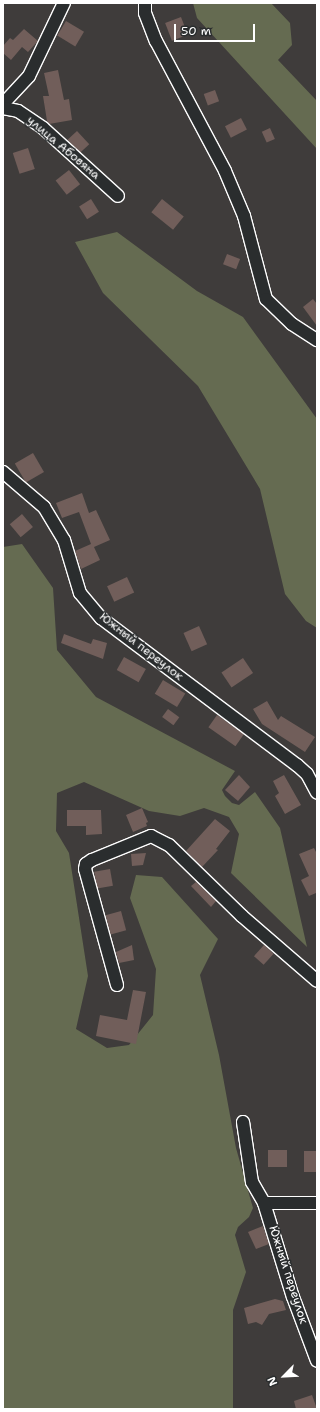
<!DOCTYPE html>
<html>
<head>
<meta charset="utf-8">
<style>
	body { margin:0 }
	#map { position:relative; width:320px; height:1412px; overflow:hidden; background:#3f3c3b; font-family:"Shantell Sans",sans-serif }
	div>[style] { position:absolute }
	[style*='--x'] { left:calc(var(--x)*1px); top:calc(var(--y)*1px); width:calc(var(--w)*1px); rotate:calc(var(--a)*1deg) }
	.green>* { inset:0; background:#656b51 }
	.building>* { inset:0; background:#715e5a; transform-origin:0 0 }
	.roads { filter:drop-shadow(1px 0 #fff) drop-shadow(-1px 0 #fff) drop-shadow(0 1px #fff) drop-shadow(0 -1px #fff) }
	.minor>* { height:12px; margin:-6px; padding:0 6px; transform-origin:6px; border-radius:6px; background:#2a2d2e }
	span { translate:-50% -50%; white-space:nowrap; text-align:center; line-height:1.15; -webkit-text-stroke:3px #2a2d2e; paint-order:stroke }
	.street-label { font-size:12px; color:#fff }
	.frame { position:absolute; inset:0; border:4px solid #fff; pointer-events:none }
	.north { position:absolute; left:264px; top:1356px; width:40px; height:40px; -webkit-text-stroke:3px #2a2d2e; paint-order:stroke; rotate:246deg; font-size:11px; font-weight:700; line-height:16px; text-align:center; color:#fff }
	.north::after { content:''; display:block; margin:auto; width:14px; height:18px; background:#fff; clip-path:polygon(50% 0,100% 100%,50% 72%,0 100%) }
	.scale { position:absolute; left:174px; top:24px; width:81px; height:18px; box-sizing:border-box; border:2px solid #fff; border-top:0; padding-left:5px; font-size:12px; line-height:14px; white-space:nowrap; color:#fff; -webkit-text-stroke:3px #2a2d2e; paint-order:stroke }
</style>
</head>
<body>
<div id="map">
	<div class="green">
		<div style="clip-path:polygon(193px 3px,271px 3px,290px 23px,292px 45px,278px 60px,317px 101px,317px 149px,197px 18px)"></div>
		<div style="clip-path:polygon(117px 232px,197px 291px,243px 317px,317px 419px,317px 628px,306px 621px,285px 594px,260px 489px,198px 386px,103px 293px,75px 242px)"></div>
		<div style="clip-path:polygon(22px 544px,53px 588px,57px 650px,96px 697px,235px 771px,222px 790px,225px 796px,232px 803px,239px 805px,255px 792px,280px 828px,307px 947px,231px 873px,239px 834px,229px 817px,204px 808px,180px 816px,149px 811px,84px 782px,57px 793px,56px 831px,69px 853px,88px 976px,76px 1029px,107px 1048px,129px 1045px,153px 1015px,156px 969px,130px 898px,136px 875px,162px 877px,218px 939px,200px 975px,219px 1055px,236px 1148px,253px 1208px,249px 1217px,238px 1227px,235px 1235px,246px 1272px,233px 1310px,233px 1409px,3px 1409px,3px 547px)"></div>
	</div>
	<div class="building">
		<div style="left:181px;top:17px;width:19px;height:17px;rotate:69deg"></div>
		<div style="left:66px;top:21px;width:21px;height:17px;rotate:31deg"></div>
		<div style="clip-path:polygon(24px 29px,38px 41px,28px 52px,22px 47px,11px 60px,3px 53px,3px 46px,10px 38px,13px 40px)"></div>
		<div style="clip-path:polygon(58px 70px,64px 100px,69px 99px,72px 120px,49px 124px,47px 121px,43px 96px,49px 96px,44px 73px)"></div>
		<div style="left:215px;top:90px;width:12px;height:12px;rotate:70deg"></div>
		<div style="left:241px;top:118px;width:13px;height:18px;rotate:63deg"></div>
		<div style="left:270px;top:128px;width:12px;height:9px;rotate:66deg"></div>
		<div style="left:77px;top:131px;width:18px;height:13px;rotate:47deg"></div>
		<div style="left:28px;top:148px;width:22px;height:16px;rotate:72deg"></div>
		<div style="left:69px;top:170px;width:18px;height:17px;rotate:52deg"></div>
		<div style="left:91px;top:199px;width:15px;height:14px;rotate:58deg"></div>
		<div style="left:162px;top:199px;width:28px;height:17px;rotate:39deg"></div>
		<div style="left:227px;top:254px;width:14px;height:11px;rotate:21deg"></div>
		<div style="clip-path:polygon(313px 299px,317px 304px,317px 326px,303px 307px)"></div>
		<div style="left:33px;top:453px;width:22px;height:21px;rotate:60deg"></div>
		<div style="clip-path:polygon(82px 493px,89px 513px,96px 510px,110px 540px,94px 547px,100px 560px,81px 569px,75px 551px,91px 544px,79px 512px,62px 518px,56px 503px)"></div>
		<div style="left:22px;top:514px;width:17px;height:16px;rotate:50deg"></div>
		<div style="left:127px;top:577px;width:17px;height:22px;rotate:65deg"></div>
		<div style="left:199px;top:626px;width:20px;height:17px;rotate:66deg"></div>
		<div style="clip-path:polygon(64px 634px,91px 644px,93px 639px,107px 643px,103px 659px,61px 643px)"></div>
		<div style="left:124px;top:657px;width:25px;height:15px;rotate:29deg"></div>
		<div style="left:243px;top:658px;width:18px;height:26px;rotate:56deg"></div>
		<div style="left:163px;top:680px;width:26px;height:16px;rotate:31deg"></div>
		<div style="clip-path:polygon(267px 701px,278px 720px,281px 716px,315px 737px,305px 752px,262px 724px,253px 709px)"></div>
		<div style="left:168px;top:709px;width:14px;height:10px;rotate:36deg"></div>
		<div style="left:217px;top:715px;width:33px;height:15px;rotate:35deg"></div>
		<div style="clip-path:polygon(239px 775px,250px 787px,238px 801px,225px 790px)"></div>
		<div style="clip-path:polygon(284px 775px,301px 805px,285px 814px,275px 796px,279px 793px,273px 781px)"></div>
		<div style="clip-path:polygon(142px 808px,148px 822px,146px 823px,147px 826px,133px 832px,126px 815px)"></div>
		<div style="clip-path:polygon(67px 810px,101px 810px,102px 834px,86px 835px,86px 826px,67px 826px)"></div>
		<div style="clip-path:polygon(215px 819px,230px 831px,216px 849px,218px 850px,202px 867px,186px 851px)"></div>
		<div style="clip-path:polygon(314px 848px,317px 854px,317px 896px,316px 893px,309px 896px,301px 880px,309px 876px,299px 854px)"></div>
		<div style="clip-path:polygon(146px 853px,143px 865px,132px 866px,131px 854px)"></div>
		<div style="left:110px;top:869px;width:17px;height:16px;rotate:80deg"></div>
		<div style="clip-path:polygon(196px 882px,216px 901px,211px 907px,191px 886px)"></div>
		<div style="left:121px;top:911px;width:20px;height:16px;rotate:75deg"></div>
		<div style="clip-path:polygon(132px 945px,134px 960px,119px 963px,116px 952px)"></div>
		<div style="left:264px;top:945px;width:13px;height:15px;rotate:42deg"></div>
		<div style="clip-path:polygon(133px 990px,146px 992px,136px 1044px,96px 1036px,100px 1015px,127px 1020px)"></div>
		<div style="left:268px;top:1150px;width:19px;height:17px"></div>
		<div style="left:304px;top:1151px;width:13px;height:21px"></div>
		<div style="clip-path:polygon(263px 1226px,269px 1244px,256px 1249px,248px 1232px)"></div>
		<div style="clip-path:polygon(275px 1299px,283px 1301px,286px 1310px,269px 1314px,262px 1325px,256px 1322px,248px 1324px,244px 1308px)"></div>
		<div style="clip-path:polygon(312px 1395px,317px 1409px,296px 1409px,294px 1401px)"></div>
	</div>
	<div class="roads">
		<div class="minor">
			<div style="--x:145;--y:3;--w:10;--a:90"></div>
			<div style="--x:145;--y:13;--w:30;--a:69"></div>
			<div style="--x:156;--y:41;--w:147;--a:62"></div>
			<div style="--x:225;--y:171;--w:49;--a:67.1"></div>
			<div style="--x:244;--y:216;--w:86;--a:75.2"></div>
			<div style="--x:266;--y:299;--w:36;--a:44"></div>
			<div style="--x:292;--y:324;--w:30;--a:33"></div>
			<div style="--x:3;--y:104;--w:38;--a:-47"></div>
			<div style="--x:29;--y:76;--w:81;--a:-64.4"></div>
			<div style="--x:3;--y:108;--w:15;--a:11"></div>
			<div style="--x:18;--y:111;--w:30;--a:34"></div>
			<div style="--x:43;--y:128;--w:101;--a:42.2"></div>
			<div style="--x:3;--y:472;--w:54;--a:40.5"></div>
			<div style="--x:44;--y:507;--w:39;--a:59"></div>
			<div style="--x:64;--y:540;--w:55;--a:73.2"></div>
			<div style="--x:80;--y:593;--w:33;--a:50"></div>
			<div style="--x:101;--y:618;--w:245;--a:36.9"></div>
			<div style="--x:297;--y:765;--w:13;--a:42"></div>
			<div style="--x:307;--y:774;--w:21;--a:62"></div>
			<div style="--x:117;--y:985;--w:120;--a:-105.4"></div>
			<div style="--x:85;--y:869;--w:5;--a:-79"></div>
			<div style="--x:86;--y:864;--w:7;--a:-34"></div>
			<div style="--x:92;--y:860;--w:64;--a:-22.1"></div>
			<div style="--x:151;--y:836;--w:20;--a:27"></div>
			<div style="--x:169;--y:845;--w:102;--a:44.2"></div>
			<div style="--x:242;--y:916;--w:99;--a:40.9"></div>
			<div style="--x:243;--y:1122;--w:61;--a:81.5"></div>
			<div style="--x:252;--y:1182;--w:24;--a:60"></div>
			<div style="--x:317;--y:1203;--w:53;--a:180"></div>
			<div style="--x:264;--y:1203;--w:98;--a:72.9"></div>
			<div style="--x:293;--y:1297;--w:68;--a:69.4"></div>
		</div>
	</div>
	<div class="street-label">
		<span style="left:63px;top:148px;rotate:40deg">улица Абовяна</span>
		<span style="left:141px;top:647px;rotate:38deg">Южный переулок</span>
		<span style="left:288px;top:1275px;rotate:72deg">Южный переулок</span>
	</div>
	<div class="frame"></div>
	<div class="north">N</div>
	<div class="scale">50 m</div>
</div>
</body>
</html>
